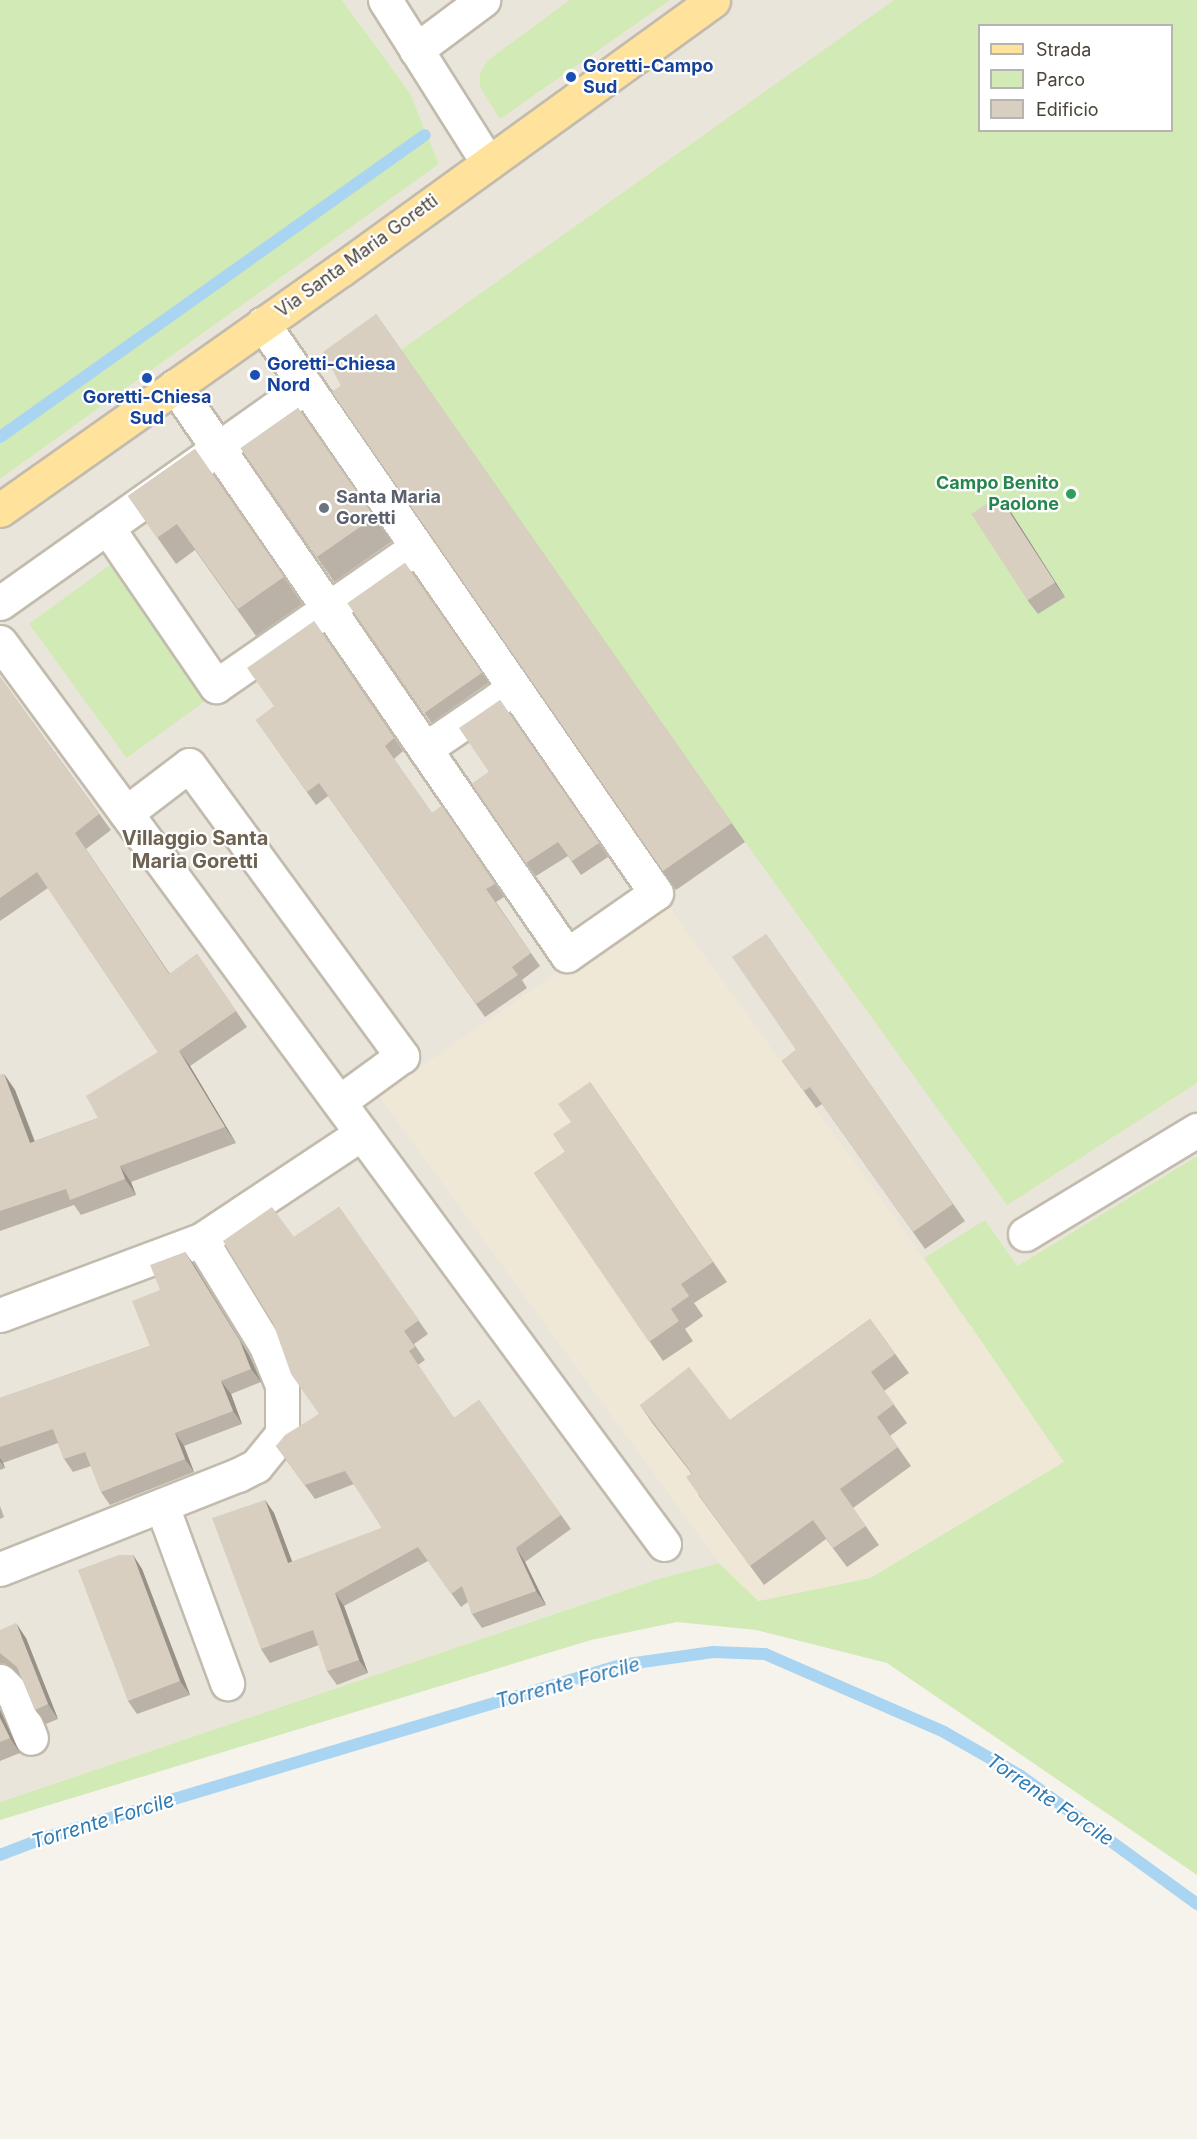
<!DOCTYPE html>
<html>
<head>
<meta charset="utf-8">
<style>
	body { margin:0 }
	#map { position:relative; width:1197px; height:2139px; overflow:hidden; background:#f6f3ec; font-family:Inter,sans-serif }
	div>[style] { position:absolute }
	[style*='--x'] { left:calc(var(--x)*1px); top:calc(var(--y)*1px); width:calc(var(--w)*1px); rotate:calc(var(--a)*1deg) }
	.residential>* { inset:0; background:#eae5da }
	.education>* { inset:0; background:#efe8d6 }
	.green>* { inset:0; background:#d2eab5; transform-origin:0 0 }
	.stream>* { height:12px; margin:-6px; padding:0 6px; transform-origin:6px; border-radius:6px; background:#a9d4f2 }
	.roads { filter:drop-shadow(2px 0 #c2bbae) drop-shadow(-2px 0 #c2bbae) drop-shadow(0 2px #c2bbae) drop-shadow(0 -2px #c2bbae) }
	.minor>* { height:33px; margin:-16.5px; padding:0 16.5px; transform-origin:16.5px; border-radius:16.5px; background:#fff }
	.major>* { height:33px; margin:-16.5px; padding:0 16.5px; transform-origin:16.5px; border-radius:16.5px; background:#ffe39c }
	.wall>* { inset:0; background:#bab2a6; transform-origin:0 0 }
	.shaded-wall>* { inset:0; background:#979187 }
	.building>* { inset:0; background:#d8cfc1; transform-origin:0 0 }
	.dots>* { width:16px; height:16px; translate:-50% -50%; box-sizing:border-box; border:3px solid #fff; border-radius:50% }
	span { translate:-50% -50%; white-space:nowrap; text-align:center; line-height:1.15; -webkit-text-stroke:4.5px #fff; paint-order:stroke }
	.transit-label { font-size:18px; color:#164399; font-weight:700 }
	.left { translate:0 -50%; text-align:left }
	.street-label { font-size:18px; color:#4b4439 }
	.leisure-label { font-size:18px; color:#27864d; font-weight:700 }
	.right { translate:-100% -50%; text-align:right }
	.worship-label { font-size:18px; color:#5b616d; font-weight:700 }
	.neighbourhood-label { font-size:20px; color:#6e6250; font-weight:700 }
	.water-label { font-size:20px; color:#2e7ab2; font-style:italic }
	.legend { position:absolute; left:978px; top:24px; width:195px; height:108px; box-sizing:border-box; background:#fff; border:2px solid #b7b4b0; margin:0; padding:8px 10px; list-style:none; font-size:18px; color:#4b4439 }
	.legend li { display:flex; align-items:center; gap:12px; height:30px }
	.legend b { width:30px; border:2px solid #b7b4b0 }
</style>
</head>
<body>
<div id="map">
	<div class="residential">
		<div style="clip-path:polygon(evenodd,342px 0,1197px 0,1197px 1156px,1017px 1266px,758px 1601px,719px 1563px,658px 1579px,0 1802px,0 479px,439px 164px,410px 93px,342px 0,980px 26px,1172px 26px,1172px 130px,980px 130px,980px 26px)"></div>
	</div>
	<div class="education">
		<div style="clip-path:polygon(663px 899px,900px 1225px,1065px 1462px,870px 1578px,758px 1601px,719px 1563px,379px 1096px)"></div>
	</div>
	<div class="green">
		<div style="clip-path:polygon(0 0,342px 0,410px 93px,439px 164px,0 479px)"></div>
		<div style="clip-path:polygon(570px 0,670px 0,500px 119px,480px 87px,480px 74px,487px 61px)"></div>
		<div style="clip-path:polygon(evenodd,894px 0,1197px 0,1197px 1083px,1007px 1205px,745px 842px,401px 350px,894px 0,980px 26px,1172px 26px,1172px 130px,980px 130px,980px 26px)"></div>
		<div style="left:110px;top:565px;width:166px;height:100px;rotate:54deg"></div>
		<div style="clip-path:polygon(1197px 1156px,1197px 1875px,887px 1663px,756px 1630px,677px 1622px,591px 1640px,0 1820px,0 1802px,658px 1579px,719px 1563px,758px 1601px,870px 1578px,1064px 1462px,924px 1258px,985px 1220px,1017px 1266px)"></div>
	</div>
	<div class="stream">
		<div style="--x:0;--y:437;--w:521;--a:-35.4"></div>
		<div style="--x:0;--y:1855;--w:47;--a:-21.1"></div>
		<div style="--x:44;--y:1838;--w:602;--a:-16.69"></div>
		<div style="--x:621;--y:1665;--w:93;--a:-8"></div>
		<div style="--x:713;--y:1652;--w:52;--a:2.2"></div>
		<div style="--x:765;--y:1654;--w:195;--a:23.5"></div>
		<div style="--x:944;--y:1732;--w:89;--a:29.7"></div>
		<div style="--x:1021;--y:1776;--w:218;--a:36"></div>
	</div>
	<div class="roads">
		<div class="minor">
			<div style="--x:385;--y:0;--w:193;--a:57.7"></div>
			<div style="--x:416;--y:50;--w:84;--a:-36.7"></div>
			<div style="--x:175;--y:386;--w:691;--a:55.44"></div>
			<div style="--x:567;--y:955;--w:108;--a:-34.9"></div>
			<div style="--x:656;--y:893;--w:692;--a:-124.63"></div>
			<div style="--x:107;--y:527;--w:193;--a:55.6"></div>
			<div style="--x:216;--y:686;--w:244;--a:-34.7"></div>
			<div style="--x:0;--y:603;--w:375;--a:-35.3"></div>
			<div style="--x:0;--y:642;--w:1120;--a:53.64"></div>
			<div style="--x:425;--y:749;--w:108;--a:-34.4"></div>
			<div style="--x:126;--y:813;--w:79;--a:-37.3"></div>
			<div style="--x:189;--y:765;--w:361;--a:53.8"></div>
			<div style="--x:402;--y:1056;--w:78;--a:143.9"></div>
			<div style="--x:1025;--y:1234;--w:201;--a:-31.2"></div>
			<div style="--x:0;--y:1315;--w:215;--a:-20.5"></div>
			<div style="--x:201;--y:1240;--w:193;--a:-33.6"></div>
			<div style="--x:162;--y:1506;--w:189;--a:69.8"></div>
			<div style="--x:0;--y:1569;--w:256;--a:-21.6"></div>
			<div style="--x:238;--y:1475;--w:20;--a:-27"></div>
			<div style="--x:256;--y:1466;--w:41;--a:-50.9"></div>
			<div style="--x:282;--y:1434;--w:49;--a:-90"></div>
			<div style="--x:282;--y:1385;--w:42;--a:-112.3"></div>
			<div style="--x:266;--y:1346;--w:124;--a:-121.5"></div>
			<div style="--x:0;--y:1681;--w:20;--a:45"></div>
			<div style="--x:14;--y:1695;--w:46;--a:68.4"></div>
		</div>
		<div class="major">
			<div style="--x:0;--y:510;--w:418;--a:-35.2"></div>
			<div style="--x:342;--y:269;--w:458;--a:-35.9"></div>
		</div>
	</div>
	<div class="wall">
		<div style="clip-path:polygon(376px 314px,745px 842px,676px 890px,332px 392px,341px 386px)"></div>
		<div style="left:298px;top:408px;width:163px;height:70px;rotate:55deg"></div>
		<div style="clip-path:polygon(195px 449px,302px 604px,256px 636px,195px 550px,176px 564px,128px 496px)"></div>
		<div style="clip-path:polygon(1009px 509px,1065px 597px,1038px 614px,1028px 601px)"></div>
		<div style="left:405px;top:563px;width:146px;height:70px;rotate:55deg"></div>
		<div style="clip-path:polygon(314px 621px,403px 751px,394px 759px,432px 813px,442px 806px,504px 897px,496px 902px,540px 966px,522px 980px,527px 988px,485px 1017px,328px 796px,316px 805px,256px 720px,274px 707px)"></div>
		<div style="clip-path:polygon(0 677px,111px 830px,86px 849px,170px 974px,197px 954px,247px 1027px,190px 1066px,236px 1143px,131px 1182px,136px 1195px,81px 1215px,74px 1205px,0 1231px,0 1075px,4px 1074px,15px 1090px,35px 1141px,98px 1118px,158px 1052px,48px 888px,0 921px)"></div>
		<div style="clip-path:polygon(500px 700px,608px 857px,581px 875px,568px 856px,536px 876px,472px 784px,489px 772px)"></div>
		<div style="clip-path:polygon(766px 934px,965px 1221px,925px 1249px,822px 1104px,816px 1108px,782px 1061px,796px 1050px)"></div>
		<div style="clip-path:polygon(590px 1082px,727px 1282px,694px 1303px,703px 1316px,685px 1329px,693px 1341px,663px 1361px,534px 1173px,565px 1152px,571px 1122px)"></div>
		<div style="clip-path:polygon(339px 1207px,428px 1334px,414px 1344px,425px 1360px,418px 1365px,454px 1418px,479px 1400px,571px 1529px,525px 1562px,546px 1605px,482px 1628px,472px 1614px,468px 1602px,461px 1607px,428px 1561px,344px 1606px,368px 1673px,337px 1685px,327px 1671px,319px 1645px,270px 1663px,261px 1649px,265px 1500px,274px 1513px,292px 1562px,382px 1528px,354px 1484px,315px 1499px,276px 1446px,319px 1414px,294px 1237px)"></div>
		<div style="clip-path:polygon(185px 1252px,194px 1265px,249px 1355px,261px 1382px,231px 1394px,242px 1424px,184px 1446px,194px 1472px,110px 1505px,101px 1492px,91px 1466px,73px 1472px,64px 1459px,58px 1443px,3px 1463px,5px 1468px,0 1470px,0 1398px,150px 1346px,160px 1290px)"></div>
		<div style="clip-path:polygon(870px 1319px,909px 1373px,884px 1391px,907px 1423px,890px 1436px,911px 1466px,853px 1508px,879px 1545px,847px 1567px,826px 1539px,764px 1585px,699px 1496px,691px 1473px,653px 1424px,640px 1405px,730px 1420px)"></div>
		<div style="clip-path:polygon(0 1506px,4px 1517px,0 1519px)"></div>
		<div style="clip-path:polygon(133px 1555px,142px 1569px,190px 1695px,137px 1714px,128px 1701px)"></div>
		<div style="clip-path:polygon(0 1630px,26px 1638px,58px 1719px,46px 1724px,35px 1710px,21px 1676px,5px 1663px,0 1663px)"></div>
		<div style="clip-path:polygon(0 1710px,20px 1753px,0 1761px)"></div>
	</div>
	<div class="shaded-wall">
		<div style="clip-path:polygon(999px 496px,1009px 509px,1065px 597px,1055px 583px)"></div>
		<div style="clip-path:polygon(179px 1051px,190px 1066px,236px 1143px,225px 1127px)"></div>
		<div style="clip-path:polygon(4px 1074px,15px 1090px,41px 1159px,30px 1143px)"></div>
		<div style="clip-path:polygon(120px 1166px,131px 1182px,136px 1195px,125px 1179px)"></div>
		<div style="clip-path:polygon(185px 1252px,194px 1265px,249px 1355px,261px 1382px,251px 1369px)"></div>
		<div style="clip-path:polygon(221px 1381px,231px 1394px,242px 1424px,233px 1411px)"></div>
		<div style="clip-path:polygon(175px 1433px,184px 1446px,194px 1472px,185px 1459px)"></div>
		<div style="clip-path:polygon(0 1458px,3px 1463px,5px 1468px,0 1461px)"></div>
		<div style="clip-path:polygon(265px 1500px,274px 1513px,298px 1577px,288px 1563px)"></div>
		<div style="clip-path:polygon(516px 1548px,525px 1562px,546px 1605px,536px 1591px)"></div>
		<div style="clip-path:polygon(133px 1555px,142px 1569px,190px 1695px,180px 1681px)"></div>
		<div style="clip-path:polygon(335px 1593px,344px 1606px,368px 1673px,359px 1660px)"></div>
		<div style="clip-path:polygon(16px 1623px,26px 1638px,58px 1719px,48px 1704px)"></div>
		<div style="clip-path:polygon(0 1710px,20px 1753px,10px 1738px,0 1718px)"></div>
	</div>
	<div class="building">
		<div style="clip-path:polygon(376px 314px,732px 823px,663px 871px,332px 392px,341px 386px,323px 352px)"></div>
		<div style="left:298px;top:408px;width:133px;height:70px;rotate:55deg"></div>
		<div style="clip-path:polygon(195px 449px,284px 577px,238px 609px,177px 524px,157px 538px,128px 496px)"></div>
		<div style="left:999px;top:496px;width:103px;height:33px;rotate:57deg"></div>
		<div style="left:405px;top:563px;width:134px;height:70px;rotate:55deg"></div>
		<div style="clip-path:polygon(314px 621px,394px 738px,385px 746px,432px 813px,442px 806px,495px 884px,486px 889px,531px 953px,512px 967px,518px 975px,476px 1004px,319px 783px,307px 792px,256px 720px,274px 706px,247px 668px)"></div>
		<div style="clip-path:polygon(0 677px,99px 814px,75px 833px,169px 974px,197px 954px,236px 1011px,179px 1051px,225px 1127px,120px 1166px,125px 1179px,70px 1200px,66px 1189px,0 1211px,0 1075px,4px 1074px,30px 1143px,98px 1118px,86px 1096px,158px 1052px,37px 872px,0 898px)"></div>
		<div style="clip-path:polygon(500px 700px,599px 843px,572px 861px,558px 842px,526px 863px,472px 784px,489px 772px,459px 728px)"></div>
		<div style="clip-path:polygon(766px 934px,953px 1204px,913px 1232px,810px 1087px,804px 1091px,782px 1061px,796px 1050px,732px 957px)"></div>
		<div style="clip-path:polygon(590px 1082px,713px 1262px,681px 1284px,689px 1296px,671px 1309px,679px 1321px,649px 1342px,534px 1173px,565px 1152px,553px 1134px,571px 1122px,558px 1104px)"></div>
		<div style="clip-path:polygon(272px 1207px,294px 1237px,339px 1207px,419px 1320px,404px 1331px,415px 1347px,409px 1351px,454px 1418px,479px 1400px,561px 1515px,516px 1548px,536px 1591px,472px 1614px,462px 1586px,451px 1594px,418px 1547px,335px 1593px,359px 1660px,327px 1671px,313px 1630px,261px 1649px,212px 1518px,265px 1500px,288px 1563px,382px 1528px,345px 1471px,305px 1485px,276px 1446px,285px 1435px,319px 1414px,291px 1374px,273px 1323px,223px 1241px)"></div>
		<div style="clip-path:polygon(185px 1252px,240px 1341px,251px 1369px,221px 1381px,233px 1411px,175px 1433px,185px 1459px,101px 1492px,85px 1452px,64px 1459px,53px 1429px,0 1447px,0 1398px,150px 1346px,132px 1301px,160px 1290px,150px 1265px)"></div>
		<div style="clip-path:polygon(870px 1319px,895px 1354px,871px 1372px,894px 1404px,877px 1417px,898px 1447px,840px 1489px,866px 1526px,833px 1548px,813px 1520px,750px 1566px,686px 1477px,692px 1473px,640px 1405px,689px 1367px,730px 1420px)"></div>
		<div style="clip-path:polygon(119px 1555px,133px 1555px,180px 1681px,128px 1701px,78px 1570px)"></div>
		<div style="clip-path:polygon(16px 1623px,48px 1704px,35px 1710px,17px 1667px,0 1653px,0 1630px)"></div>
		<div style="clip-path:polygon(0 1718px,10px 1738px,0 1742px)"></div>
	</div>
	<div class="dots">
		<div style="left:571px;top:77px;background:#1a4fb4"></div>
		<div style="left:255px;top:375px;background:#1a4fb4"></div>
		<div style="left:147px;top:378px;background:#1a4fb4"></div>
		<div style="left:1071px;top:494px;background:#2e9e5b"></div>
		<div style="left:324px;top:508px;background:#6b7280"></div>
	</div>
	<div class="transit-label">
		<span class="left" style="left:583px;top:77px">Goretti-Campo<br>Sud</span>
		<span class="left" style="left:267px;top:375px">Goretti-Chiesa<br>Nord</span>
		<span style="left:147px;top:408px">Goretti-Chiesa<br>Sud</span>
	</div>
	<div class="street-label">
		<span style="left:357px;top:256px;rotate:-36deg">Via Santa Maria Goretti</span>
	</div>
	<div class="leisure-label">
		<span class="right" style="left:1059px;top:494px">Campo Benito<br>Paolone</span>
	</div>
	<div class="worship-label">
		<span class="left" style="left:336px;top:508px">Santa Maria<br>Goretti</span>
	</div>
	<div class="neighbourhood-label">
		<span style="left:195px;top:850px">Villaggio Santa<br>Maria Goretti</span>
	</div>
	<div class="water-label">
		<span style="left:568px;top:1683px;rotate:-15deg">Torrente Forcile</span>
		<span style="left:1050px;top:1800px;rotate:34deg">Torrente Forcile</span>
		<span style="left:103px;top:1821px;rotate:-17deg">Torrente Forcile</span>
	</div>
	<ul class="legend">
	<li><b style="height:8px;background:#ffe39c"></b>Strada</li>
	<li><b style="height:16px;background:#d2eab5"></b>Parco</li>
	<li><b style="height:16px;background:#d8cfc1"></b>Edificio</li>
	</ul>
</div>
</body>
</html>
